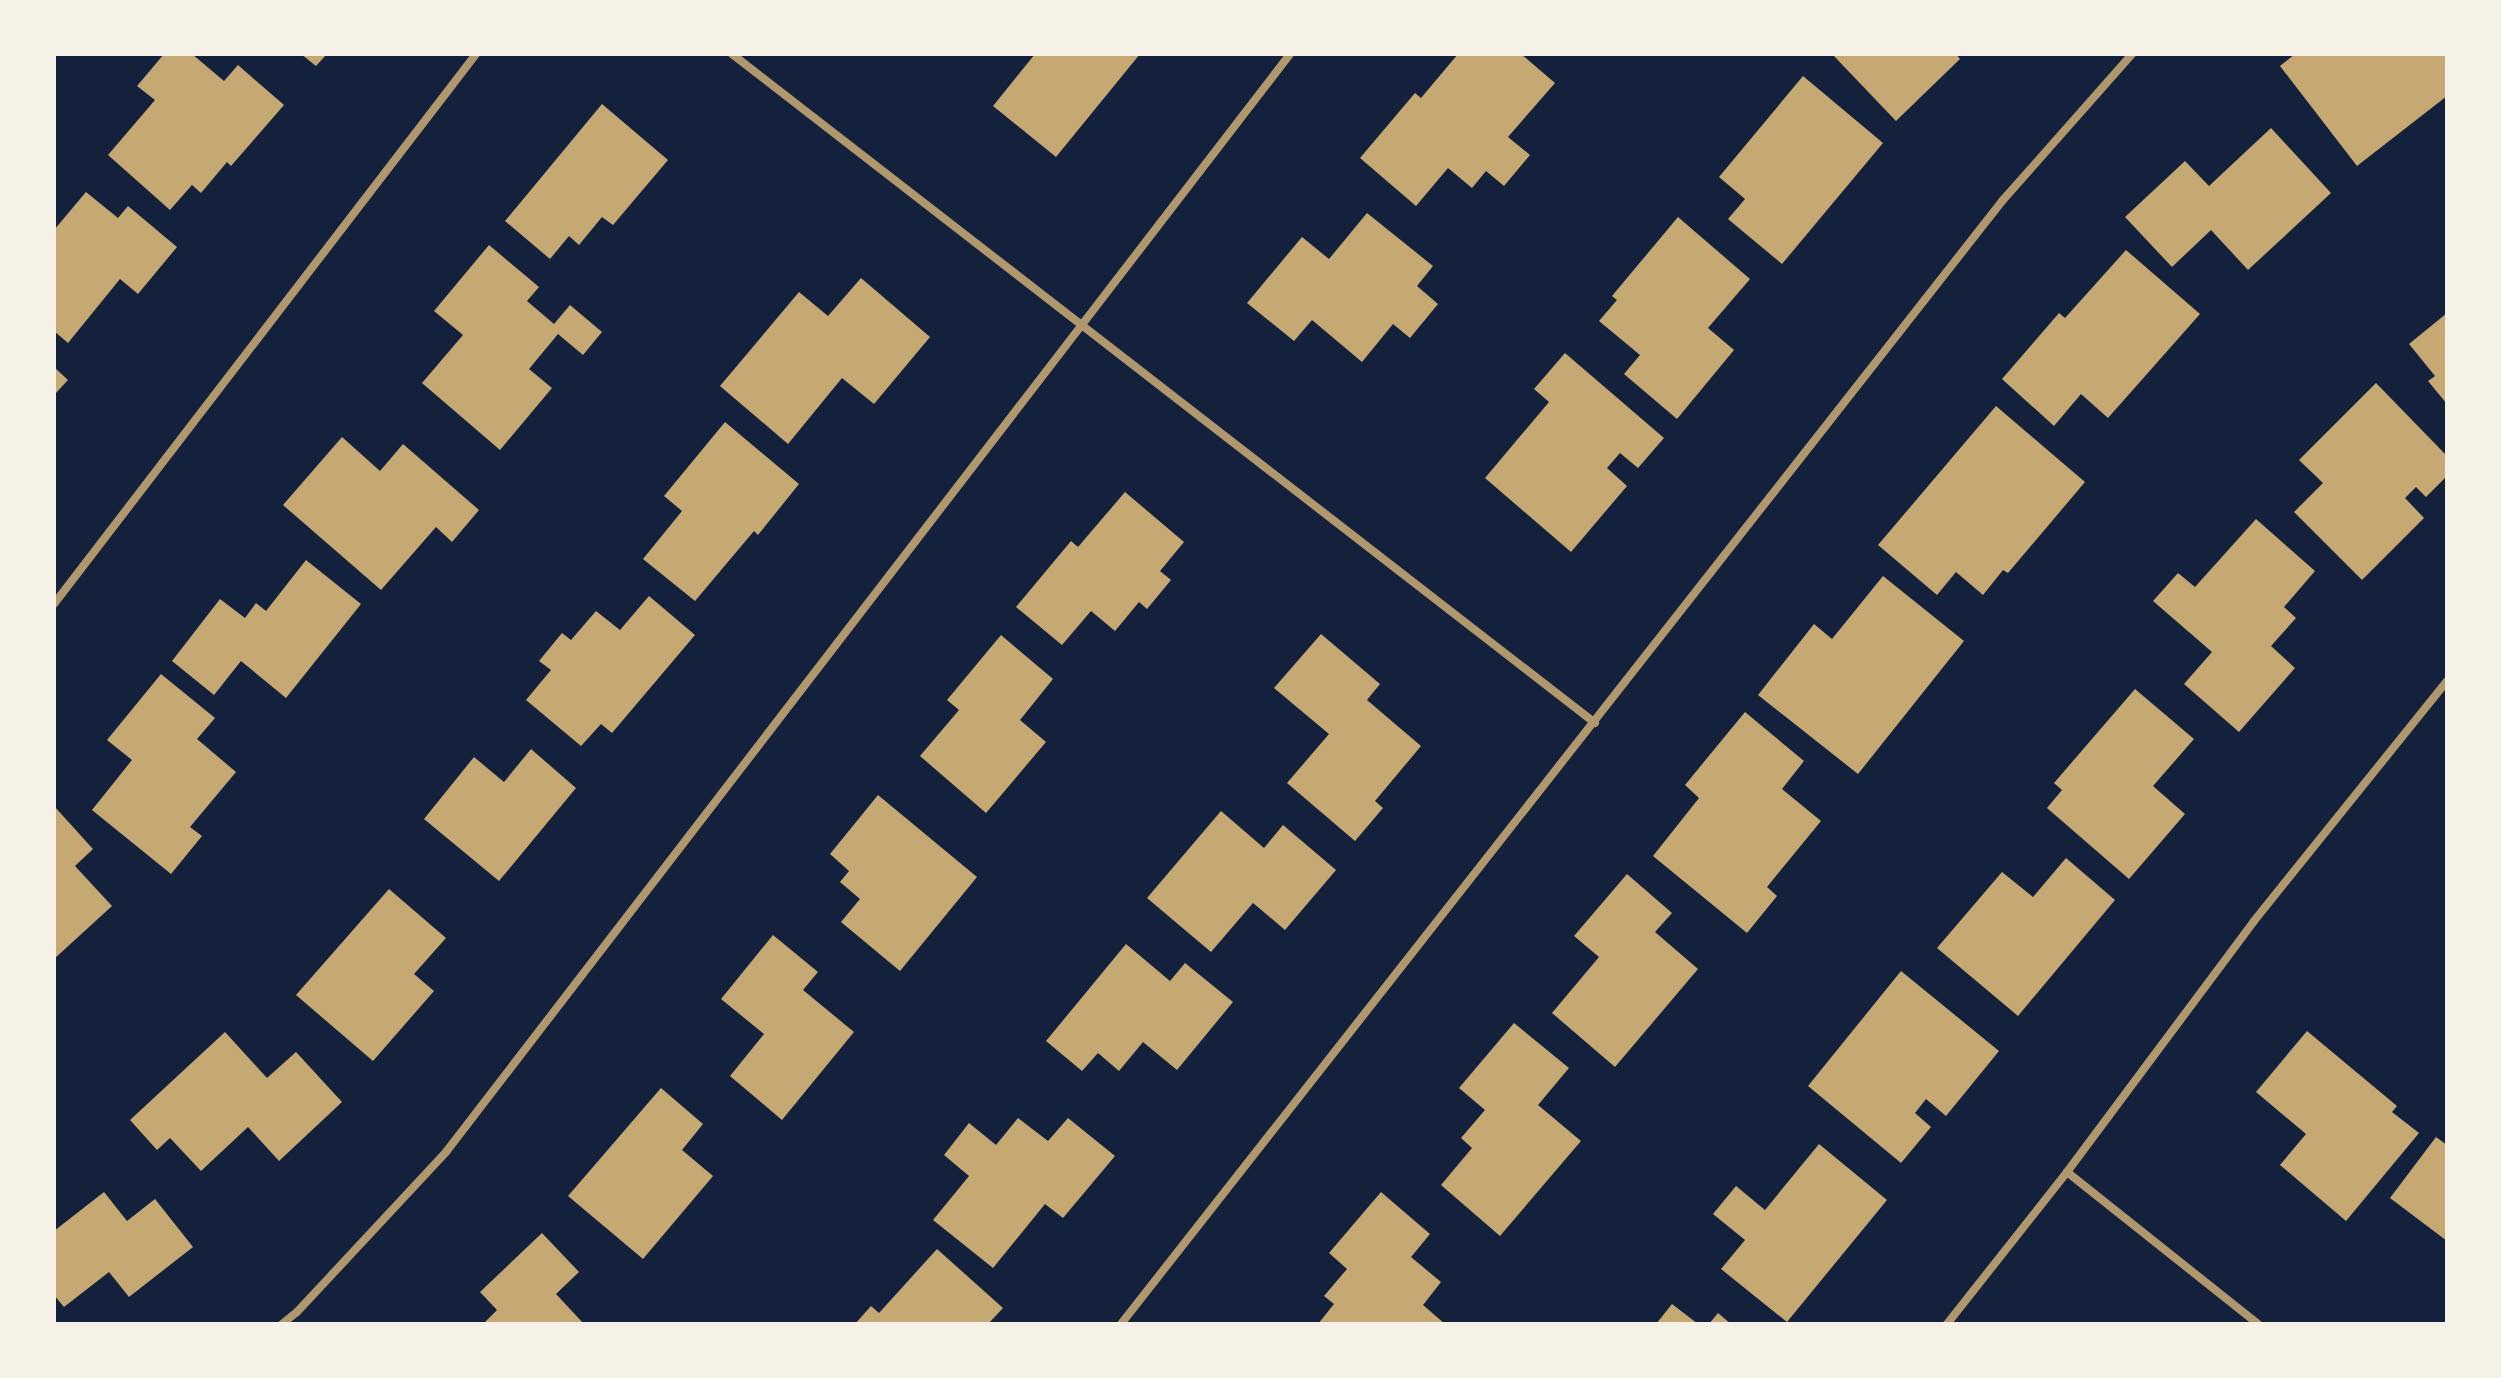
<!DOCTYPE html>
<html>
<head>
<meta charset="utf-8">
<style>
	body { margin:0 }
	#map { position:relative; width:2501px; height:1378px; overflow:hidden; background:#14213d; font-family:Raleway,sans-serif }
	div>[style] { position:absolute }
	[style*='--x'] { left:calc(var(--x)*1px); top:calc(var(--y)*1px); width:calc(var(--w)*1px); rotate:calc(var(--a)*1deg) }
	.building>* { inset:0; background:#c6a872 }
	.minor>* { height:8px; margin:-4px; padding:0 4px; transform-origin:4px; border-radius:4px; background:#b1986c }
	span { translate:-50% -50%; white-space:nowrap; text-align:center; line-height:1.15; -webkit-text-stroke:6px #f6f1e7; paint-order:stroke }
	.frame { position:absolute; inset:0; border:56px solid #f6f1e7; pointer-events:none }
</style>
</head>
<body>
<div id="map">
	<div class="building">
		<div style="clip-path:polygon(164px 54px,192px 54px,224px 81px,238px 65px,284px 105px,231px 166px,227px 162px,201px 193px,192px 185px,170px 210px,108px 155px,155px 100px,137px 86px)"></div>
		<div style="clip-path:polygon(301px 54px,327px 54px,316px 66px)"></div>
		<div style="clip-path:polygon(1035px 54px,1140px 54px,1056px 157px,993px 106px)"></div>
		<div style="clip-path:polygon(1458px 54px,1521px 54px,1555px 83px,1508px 137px,1530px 155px,1504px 186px,1486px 171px,1472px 188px,1448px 168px,1416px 206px,1360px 158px,1415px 93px,1421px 98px)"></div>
		<div style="clip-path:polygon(1832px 54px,1956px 54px,1960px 59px,1896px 121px)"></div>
		<div style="clip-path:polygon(2295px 54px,2447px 54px,2447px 96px,2357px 166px,2280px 66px)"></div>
		<div style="clip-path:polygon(1803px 76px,1883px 143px,1782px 264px,1728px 219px,1745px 199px,1719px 177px)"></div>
		<div style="clip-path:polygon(602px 104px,668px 160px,613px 225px,602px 217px,579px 245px,569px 236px,550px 259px,505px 221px)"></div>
		<div style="clip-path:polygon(2271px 128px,2331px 193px,2248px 270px,2211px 230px,2172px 267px,2125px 217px,2185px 161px,2209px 186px)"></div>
		<div style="clip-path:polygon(86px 192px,118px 218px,128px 206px,177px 247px,138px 294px,120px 279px,68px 343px,54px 331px,54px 230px)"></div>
		<div style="clip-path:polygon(1367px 213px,1433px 266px,1417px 286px,1438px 304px,1410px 338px,1393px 324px,1362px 362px,1312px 320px,1294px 341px,1247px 303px,1302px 237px,1329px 259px)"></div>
		<div style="clip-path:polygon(1678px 217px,1750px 279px,1708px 328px,1734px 350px,1677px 419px,1624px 374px,1640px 355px,1599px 321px,1617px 300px,1612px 296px)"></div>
		<div style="clip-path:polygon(489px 245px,539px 287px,527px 301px,554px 324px,570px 305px,602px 332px,583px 355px,558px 334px,529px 369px,552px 388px,500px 450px,422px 383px,463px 335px,434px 311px)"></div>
		<div style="clip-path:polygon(2126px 250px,2200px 314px,2108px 418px,2081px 394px,2054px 426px,2002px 379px,2059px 313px,2065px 318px)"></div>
		<div style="clip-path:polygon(861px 278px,930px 337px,874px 404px,842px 378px,788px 444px,720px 386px,799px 292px,828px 316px)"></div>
		<div style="clip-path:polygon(2447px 313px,2447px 404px,2428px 381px,2435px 376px,2409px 344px)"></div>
		<div style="clip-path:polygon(1565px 353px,1664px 438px,1638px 468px,1620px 453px,1607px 468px,1627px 486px,1571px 552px,1485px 478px,1549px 402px,1534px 389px)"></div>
		<div style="clip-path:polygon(54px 367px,68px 380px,54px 395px)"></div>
		<div style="clip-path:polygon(2376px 383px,2447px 456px,2447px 476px,2426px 497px,2416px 487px,2405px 498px,2424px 518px,2362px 580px,2294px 512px,2323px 483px,2299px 460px)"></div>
		<div style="clip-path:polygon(1996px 406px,2085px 482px,2008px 573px,2003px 570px,1983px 595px,1956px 572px,1937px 595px,1878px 545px)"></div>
		<div style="clip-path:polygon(725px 422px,799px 484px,758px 535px,754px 531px,695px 601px,643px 559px,682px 511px,664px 496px)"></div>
		<div style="clip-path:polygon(342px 437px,380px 471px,403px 444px,479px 510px,452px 542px,436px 527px,381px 590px,283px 505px)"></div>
		<div style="clip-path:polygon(1125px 492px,1184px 542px,1160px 571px,1171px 580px,1147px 609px,1139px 602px,1115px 631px,1091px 611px,1062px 645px,1016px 607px,1071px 541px,1078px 547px)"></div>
		<div style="clip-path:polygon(2256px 519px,2315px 571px,2284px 607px,2296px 618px,2271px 646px,2295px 668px,2239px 732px,2184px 684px,2212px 652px,2153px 601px,2178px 573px,2195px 587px)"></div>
		<div style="clip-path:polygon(306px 560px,361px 604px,286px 698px,241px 661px,214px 695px,172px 661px,220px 599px,245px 618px,256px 603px,266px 611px)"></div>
		<div style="clip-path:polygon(1883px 576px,1964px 641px,1858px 774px,1758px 695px,1814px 624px,1832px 639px)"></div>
		<div style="clip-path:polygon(649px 596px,695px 635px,612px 733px,601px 724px,581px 746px,526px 700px,551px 670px,539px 661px,562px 633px,571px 640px,596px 611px,620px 630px)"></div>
		<div style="clip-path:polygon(1321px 634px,1380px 684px,1367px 700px,1421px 746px,1375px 801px,1383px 808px,1355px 841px,1287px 783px,1329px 734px,1274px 688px)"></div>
		<div style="clip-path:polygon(1001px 635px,1053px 679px,1020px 720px,1046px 742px,986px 813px,920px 756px,959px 710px,947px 700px)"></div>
		<div style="clip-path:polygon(161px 674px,215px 718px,197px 739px,236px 772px,190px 827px,202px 836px,171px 874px,92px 810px,132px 760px,107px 740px)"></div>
		<div style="clip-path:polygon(2135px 689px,2194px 739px,2153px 786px,2185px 814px,2129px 879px,2047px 808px,2062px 790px,2054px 783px)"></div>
		<div style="clip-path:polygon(1745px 712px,1804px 761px,1782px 789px,1821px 821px,1767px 887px,1777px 896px,1747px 933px,1653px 856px,1699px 798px,1685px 785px)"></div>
		<div style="clip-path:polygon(531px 749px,576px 788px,499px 881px,424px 819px,474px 757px,504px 782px)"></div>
		<div style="clip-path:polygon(878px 795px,977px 877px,900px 971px,841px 922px,860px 899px,840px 882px,849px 871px,830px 854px)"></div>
		<div style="clip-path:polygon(54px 806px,93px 849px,75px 866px,112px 906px,54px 959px)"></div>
		<div style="clip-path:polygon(1221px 811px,1264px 848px,1283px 825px,1336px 870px,1285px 930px,1253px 903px,1211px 952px,1147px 898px)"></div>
		<div style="clip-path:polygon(2066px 858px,2115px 900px,2018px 1016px,1937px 948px,2002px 872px,2033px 897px)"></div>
		<div style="clip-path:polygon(1627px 874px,1672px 913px,1655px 932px,1698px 969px,1615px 1067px,1552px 1013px,1599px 957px,1574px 936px)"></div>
		<div style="clip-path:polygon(389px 889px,446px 938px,414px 974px,434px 991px,373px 1061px,296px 995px)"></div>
		<div style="clip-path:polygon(773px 935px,818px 972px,803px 990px,854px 1032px,782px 1120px,730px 1076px,764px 1034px,721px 999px)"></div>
		<div style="clip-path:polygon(1126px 944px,1170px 981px,1185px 963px,1233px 1002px,1177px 1070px,1143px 1042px,1119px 1071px,1098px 1053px,1082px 1071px,1046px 1041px)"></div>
		<div style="clip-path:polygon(1901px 971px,1999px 1051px,1946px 1116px,1926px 1099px,1915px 1113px,1931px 1127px,1901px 1163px,1808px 1086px)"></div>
		<div style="clip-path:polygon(1514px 1023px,1569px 1068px,1538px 1105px,1581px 1141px,1500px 1236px,1441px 1185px,1472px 1148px,1461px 1138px,1485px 1110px,1459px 1088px)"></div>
		<div style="clip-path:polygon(2307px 1031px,2397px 1106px,2392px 1112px,2419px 1133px,2346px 1221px,2280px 1165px,2306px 1134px,2256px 1092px)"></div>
		<div style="clip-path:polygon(225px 1032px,267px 1078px,296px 1052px,342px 1102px,279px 1161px,248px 1127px,201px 1171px,170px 1138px,157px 1150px,130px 1120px)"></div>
		<div style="clip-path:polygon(661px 1088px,703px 1124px,682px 1150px,713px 1176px,643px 1259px,568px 1196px)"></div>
		<div style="clip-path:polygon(1018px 1118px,1048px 1141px,1068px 1118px,1115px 1156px,1063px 1218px,1045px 1204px,993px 1268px,933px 1220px,969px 1176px,944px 1155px,969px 1123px,996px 1145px)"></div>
		<div style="clip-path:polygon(2436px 1137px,2447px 1145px,2447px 1241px,2390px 1198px)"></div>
		<div style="clip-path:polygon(1819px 1144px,1887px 1200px,1787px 1322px,1721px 1269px,1745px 1240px,1713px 1214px,1736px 1186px,1765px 1210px)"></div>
		<div style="clip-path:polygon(104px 1192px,127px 1221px,155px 1199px,193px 1247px,129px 1297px,109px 1272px,64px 1307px,54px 1295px,54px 1231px)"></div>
		<div style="clip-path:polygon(1381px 1192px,1430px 1234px,1411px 1257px,1441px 1282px,1423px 1305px,1445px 1324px,1318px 1324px,1334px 1304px,1324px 1296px,1347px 1269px,1329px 1253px)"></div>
		<div style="clip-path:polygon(542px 1233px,579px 1272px,556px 1294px,584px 1324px,483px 1324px,497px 1310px,480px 1292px)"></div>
		<div style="clip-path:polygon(937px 1249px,1003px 1308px,988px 1324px,855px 1324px,871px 1306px,879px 1313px)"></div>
		<div style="clip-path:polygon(1672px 1304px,1698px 1324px,1656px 1324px)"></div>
		<div style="clip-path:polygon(1718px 1313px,1731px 1324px,1709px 1324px)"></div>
	</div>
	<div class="minor">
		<div style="--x:732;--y:54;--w:1092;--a:37.78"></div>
		<div style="--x:54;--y:604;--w:693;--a:-52.5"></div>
		<div style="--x:2067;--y:1172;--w:244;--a:38.5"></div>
		<div style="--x:282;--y:1324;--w:19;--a:-39"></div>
		<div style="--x:297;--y:1312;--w:219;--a:-47"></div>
		<div style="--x:446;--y:1152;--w:1385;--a:-52.45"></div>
		<div style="--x:1121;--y:1324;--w:1429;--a:-51.88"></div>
		<div style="--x:2003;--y:200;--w:195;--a:-48.5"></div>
		<div style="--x:1947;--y:1324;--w:194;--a:-51.7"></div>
		<div style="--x:2067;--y:1172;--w:313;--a:-53.3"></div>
		<div style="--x:2254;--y:921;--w:308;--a:-51.2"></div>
	</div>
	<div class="frame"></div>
</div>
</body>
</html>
